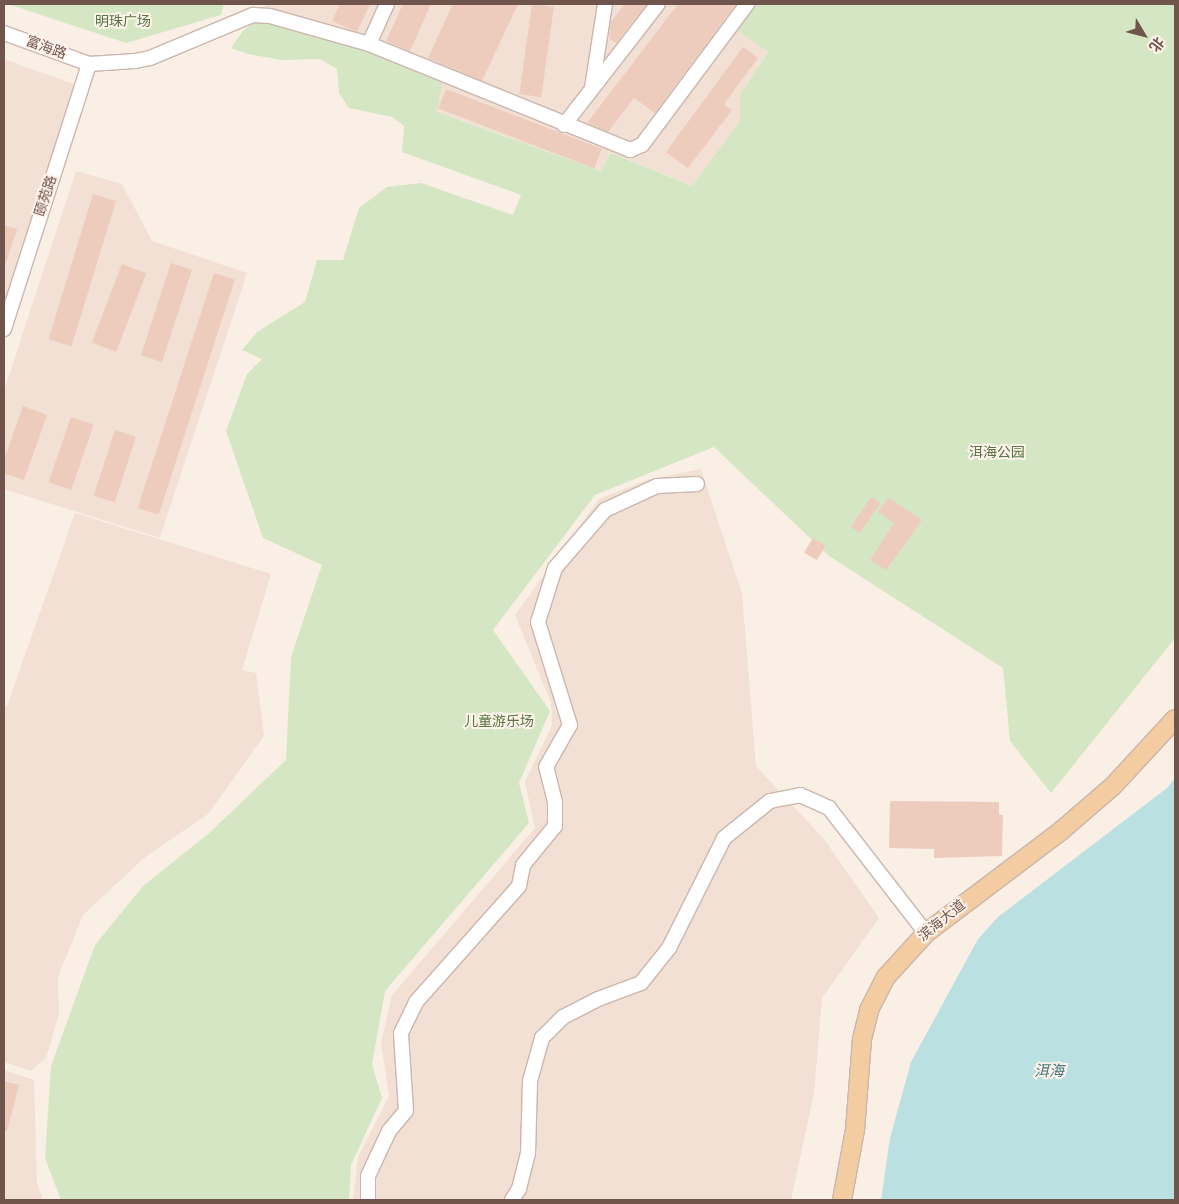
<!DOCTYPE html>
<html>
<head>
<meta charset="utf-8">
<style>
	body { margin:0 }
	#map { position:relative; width:1179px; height:1204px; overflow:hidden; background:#faefe4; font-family:Figtree,"Noto Sans SC",sans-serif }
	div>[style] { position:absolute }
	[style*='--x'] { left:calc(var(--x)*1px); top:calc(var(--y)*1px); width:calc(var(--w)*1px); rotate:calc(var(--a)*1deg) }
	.residential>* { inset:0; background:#f1e0d3 }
	.green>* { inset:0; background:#d5e6c4 }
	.water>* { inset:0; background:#bbe0e1 }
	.building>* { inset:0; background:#edccbe; transform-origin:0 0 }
	.roads { filter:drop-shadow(1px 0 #cab6ac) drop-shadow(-1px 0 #cab6ac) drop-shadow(0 1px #cab6ac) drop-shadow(0 -1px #cab6ac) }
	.minor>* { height:14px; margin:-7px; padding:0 7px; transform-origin:7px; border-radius:7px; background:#fff }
	.major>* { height:18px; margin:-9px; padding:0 9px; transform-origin:9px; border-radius:9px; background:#f3cca2 }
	span { translate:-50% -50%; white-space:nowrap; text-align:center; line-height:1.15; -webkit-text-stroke:4px #fdf3ea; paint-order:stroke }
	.park-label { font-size:14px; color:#587545 }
	.street-label { font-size:14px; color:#70554c }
	.water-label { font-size:15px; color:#45777b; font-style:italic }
	.frame { position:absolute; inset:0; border:5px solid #70554c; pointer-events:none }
	.north { position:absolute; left:1119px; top:10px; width:50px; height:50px; -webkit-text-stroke:4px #fdf3ea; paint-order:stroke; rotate:127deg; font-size:14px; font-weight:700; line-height:20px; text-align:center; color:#70554c }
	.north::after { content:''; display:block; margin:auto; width:18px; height:22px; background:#70554c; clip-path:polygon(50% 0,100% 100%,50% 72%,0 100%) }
</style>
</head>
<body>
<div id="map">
	<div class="residential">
		<div style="clip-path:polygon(264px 4px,754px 4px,737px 30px,768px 52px,740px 94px,740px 121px,692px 186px,612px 153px,602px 171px,437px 112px,267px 10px)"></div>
		<div style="clip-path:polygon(4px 59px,76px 85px,4px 314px)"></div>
		<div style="clip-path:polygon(76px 171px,122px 184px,152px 241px,247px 273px,160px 538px,4px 489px,4px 391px)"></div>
		<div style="clip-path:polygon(701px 469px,742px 593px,756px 766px,824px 839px,879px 918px,822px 998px,814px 1093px,791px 1200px,353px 1200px,358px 1157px,389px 1096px,381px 1043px,392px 995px,535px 828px,525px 782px,552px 725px,551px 703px,515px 615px,599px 499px,647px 480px)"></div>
		<div style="clip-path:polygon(75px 513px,271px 574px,242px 670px,256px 673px,264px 736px,208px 814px,144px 858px,83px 915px,58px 977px,59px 1014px,46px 1058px,31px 1071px,4px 1062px,4px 705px,7px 706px)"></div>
		<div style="clip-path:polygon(4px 1070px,34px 1080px,37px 1183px,43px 1200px,4px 1200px)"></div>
	</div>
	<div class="green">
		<div style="clip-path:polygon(8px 4px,224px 4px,221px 15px,126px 43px)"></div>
		<div style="clip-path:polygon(754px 4px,1175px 4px,1175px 638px,1051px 793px,1010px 741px,1003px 668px,829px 556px,714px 447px,595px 495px,493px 630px,550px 711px,519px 783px,529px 823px,385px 991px,372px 1064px,382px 1098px,351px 1165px,349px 1200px,61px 1200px,45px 1158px,51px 1066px,95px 945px,143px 886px,208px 834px,286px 760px,291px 657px,322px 565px,263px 538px,226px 431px,247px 374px,262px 359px,242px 350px,257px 332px,305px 302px,317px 260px,343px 260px,359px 208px,387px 187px,421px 183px,513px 215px,521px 195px,402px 152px,404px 126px,392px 117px,349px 108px,339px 93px,337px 69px,320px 59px,281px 60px,248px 54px,231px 48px,243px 31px,267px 10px,442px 83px,437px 112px,601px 171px,611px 153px,692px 186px,740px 121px,740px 94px,768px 52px,737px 30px)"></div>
	</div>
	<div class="water">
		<div style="clip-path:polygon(1175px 778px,1175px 1200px,881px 1200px,890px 1138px,911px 1062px,978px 939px,998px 917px,1167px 788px)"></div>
	</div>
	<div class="building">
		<div style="clip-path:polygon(340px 4px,370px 4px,357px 32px,332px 21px)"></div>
		<div style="clip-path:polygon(403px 4px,431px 4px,410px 51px,386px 41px)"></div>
		<div style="clip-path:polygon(453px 4px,518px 4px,482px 81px,428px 58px)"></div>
		<div style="left:532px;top:4px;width:22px;height:91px;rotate:8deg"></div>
		<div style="clip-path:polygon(625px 4px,647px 4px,616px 43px,609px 38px,611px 22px)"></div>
		<div style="clip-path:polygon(678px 4px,736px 4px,655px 113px,634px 98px,608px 132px,587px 123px)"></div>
		<div style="clip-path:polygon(743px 47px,758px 58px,724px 104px,732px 110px,688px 168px,666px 152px)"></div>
		<div style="left:446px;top:89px;width:167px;height:21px;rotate:21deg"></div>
		<div style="left:93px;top:194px;width:24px;height:152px;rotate:17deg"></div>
		<div style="clip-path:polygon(4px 225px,17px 229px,6px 263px,4px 263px)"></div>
		<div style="left:171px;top:263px;width:22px;height:97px;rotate:18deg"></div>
		<div style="left:122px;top:264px;width:26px;height:84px;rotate:21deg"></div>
		<div style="left:214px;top:273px;width:22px;height:247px;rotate:18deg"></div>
		<div style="clip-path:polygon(23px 406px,47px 415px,24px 480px,4px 473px,4px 460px)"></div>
		<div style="left:71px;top:417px;width:24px;height:69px;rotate:19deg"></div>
		<div style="left:115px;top:430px;width:22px;height:69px;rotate:18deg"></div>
		<div style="left:871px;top:497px;width:11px;height:36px;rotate:34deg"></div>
		<div style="clip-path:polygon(888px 498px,922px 520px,886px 570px,870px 560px,894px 523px,878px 512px)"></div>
		<div style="left:813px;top:538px;width:15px;height:17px;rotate:32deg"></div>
		<div style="clip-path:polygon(890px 801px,999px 802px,999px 815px,1003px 815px,1002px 856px,934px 858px,934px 849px,889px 848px)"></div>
		<div style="clip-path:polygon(4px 1081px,19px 1085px,7px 1131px,4px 1131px)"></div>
	</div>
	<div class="roads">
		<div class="minor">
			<div style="--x:4;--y:33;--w:90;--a:20"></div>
			<div style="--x:89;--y:64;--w:46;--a:-3.7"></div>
			<div style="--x:135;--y:61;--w:15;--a:-11"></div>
			<div style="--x:150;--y:58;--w:112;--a:-22.7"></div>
			<div style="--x:253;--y:15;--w:17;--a:3"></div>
			<div style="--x:270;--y:16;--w:103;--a:15.8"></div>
			<div style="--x:369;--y:44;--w:282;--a:22.1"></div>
			<div style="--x:630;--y:150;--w:13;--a:-23"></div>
			<div style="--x:642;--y:145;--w:176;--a:-53.3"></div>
			<div style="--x:369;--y:44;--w:44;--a:-65.8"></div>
			<div style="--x:592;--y:88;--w:85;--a:-81.2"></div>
			<div style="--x:564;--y:125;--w:153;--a:-52.2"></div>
			<div style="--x:4;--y:329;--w:278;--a:-72.2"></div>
			<div style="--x:368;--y:1200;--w:24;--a:-90"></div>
			<div style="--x:368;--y:1176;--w:50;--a:-65"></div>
			<div style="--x:389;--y:1131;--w:26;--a:-50"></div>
			<div style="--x:406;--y:1111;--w:78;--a:-93.7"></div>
			<div style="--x:401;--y:1033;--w:34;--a:-64"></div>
			<div style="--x:416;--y:1002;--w:155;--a:-48.4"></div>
			<div style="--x:519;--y:886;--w:21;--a:-79"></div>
			<div style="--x:523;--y:865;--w:50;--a:-50.6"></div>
			<div style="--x:555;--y:826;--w:24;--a:-90"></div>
			<div style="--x:555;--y:802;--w:36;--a:-104"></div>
			<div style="--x:546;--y:767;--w:48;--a:-60.3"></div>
			<div style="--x:570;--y:725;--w:108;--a:-107.3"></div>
			<div style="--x:538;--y:622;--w:57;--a:-72.5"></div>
			<div style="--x:555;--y:568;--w:77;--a:-49.2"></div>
			<div style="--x:605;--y:510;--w:57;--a:-24.8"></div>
			<div style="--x:657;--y:486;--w:40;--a:-2.9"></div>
			<div style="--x:512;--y:1200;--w:13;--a:-58"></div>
			<div style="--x:519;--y:1189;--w:36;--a:-76"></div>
			<div style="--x:528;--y:1154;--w:73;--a:-88.4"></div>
			<div style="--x:530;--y:1081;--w:45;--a:-74.4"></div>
			<div style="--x:542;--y:1038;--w:30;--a:-45"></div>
			<div style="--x:563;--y:1017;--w:39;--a:-27"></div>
			<div style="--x:598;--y:999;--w:46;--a:-20.4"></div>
			<div style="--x:641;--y:983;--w:45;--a:-51.3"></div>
			<div style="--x:669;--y:948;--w:123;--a:-63.4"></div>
			<div style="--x:724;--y:838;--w:59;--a:-38.8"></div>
			<div style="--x:770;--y:801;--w:31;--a:-11"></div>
			<div style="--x:800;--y:795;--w:32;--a:24"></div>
			<div style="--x:829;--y:808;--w:158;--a:52.2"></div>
		</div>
		<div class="major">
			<div style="--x:842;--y:1200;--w:71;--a:-79.5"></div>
			<div style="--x:855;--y:1130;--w:91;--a:-85.6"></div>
			<div style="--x:862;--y:1039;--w:30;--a:-76"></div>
			<div style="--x:869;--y:1010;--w:37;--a:-63"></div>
			<div style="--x:886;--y:977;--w:59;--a:-47.7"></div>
			<div style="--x:926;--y:933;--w:171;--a:-37.1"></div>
			<div style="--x:1062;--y:830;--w:67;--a:-40.8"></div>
			<div style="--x:1113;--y:786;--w:91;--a:-47.2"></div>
		</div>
	</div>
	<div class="park-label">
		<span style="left:123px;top:22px">明珠广场</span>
		<span style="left:997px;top:453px">洱海公园</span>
		<span style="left:499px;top:722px">儿童游乐场</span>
	</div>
	<div class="street-label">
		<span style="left:46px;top:48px;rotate:20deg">富海路</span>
		<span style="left:46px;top:196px;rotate:-72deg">颐苑路</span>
		<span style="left:942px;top:921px;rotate:-39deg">滨海大道</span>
	</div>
	<div class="water-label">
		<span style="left:1049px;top:1072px">洱海</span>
	</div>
	<div class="frame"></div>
	<div class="north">北</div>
</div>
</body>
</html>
